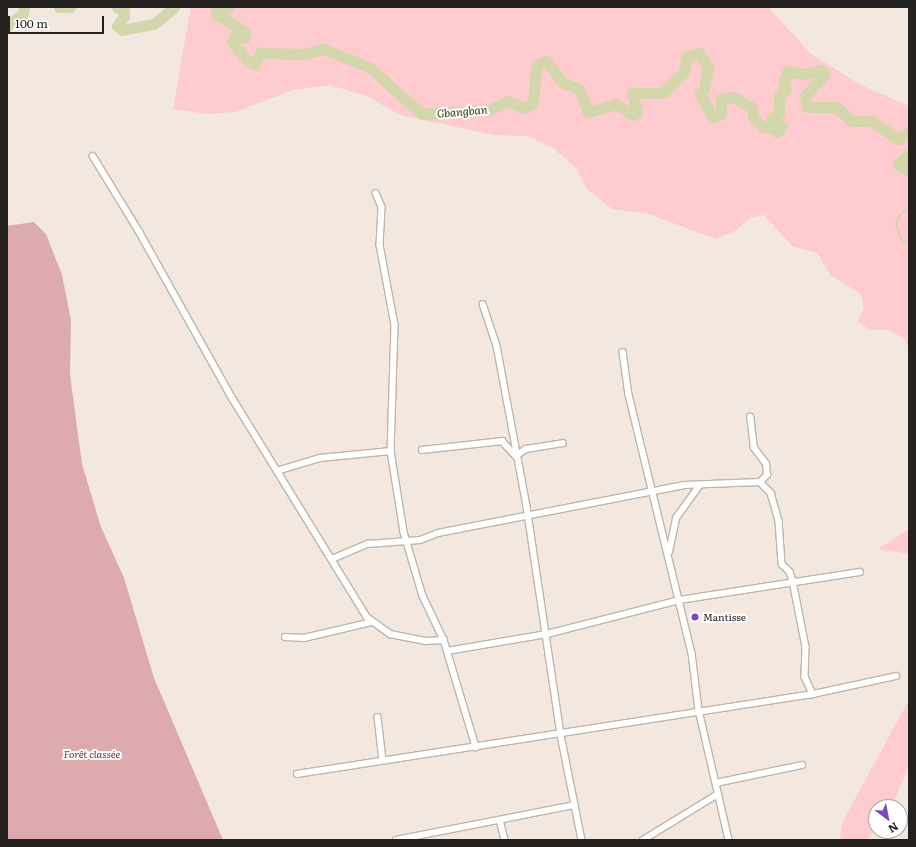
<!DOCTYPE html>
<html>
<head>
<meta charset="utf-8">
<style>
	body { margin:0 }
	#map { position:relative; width:916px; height:847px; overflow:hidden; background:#f2e8df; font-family:Literata,serif }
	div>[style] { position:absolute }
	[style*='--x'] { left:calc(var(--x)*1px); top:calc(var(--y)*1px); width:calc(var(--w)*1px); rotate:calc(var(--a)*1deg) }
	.green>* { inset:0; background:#fecbce }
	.forest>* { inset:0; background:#ddabae }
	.stream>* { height:2px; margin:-1px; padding:0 1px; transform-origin:1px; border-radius:1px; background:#d4d7ab }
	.river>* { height:11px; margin:-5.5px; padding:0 5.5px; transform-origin:5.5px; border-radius:5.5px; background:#d4d7ab }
	.roads { filter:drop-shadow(1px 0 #beb5ac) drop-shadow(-1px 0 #beb5ac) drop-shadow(0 1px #beb5ac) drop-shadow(0 -1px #beb5ac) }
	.street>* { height:5.5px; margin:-2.75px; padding:0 2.75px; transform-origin:2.75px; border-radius:2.75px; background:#fff }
	.dots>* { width:11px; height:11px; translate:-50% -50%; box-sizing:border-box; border:2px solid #fff; border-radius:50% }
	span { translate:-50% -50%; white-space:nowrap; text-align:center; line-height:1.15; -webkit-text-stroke:4px #fff; paint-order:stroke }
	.poi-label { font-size:10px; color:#25211e }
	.left { translate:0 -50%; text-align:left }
	.park-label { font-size:10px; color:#6a2c34; font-style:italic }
	.water-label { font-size:11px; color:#383a04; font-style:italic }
	.frame { position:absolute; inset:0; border:8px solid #25211e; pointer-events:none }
	.north { position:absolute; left:868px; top:799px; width:40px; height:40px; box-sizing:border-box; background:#fff; border:1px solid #a8a6a5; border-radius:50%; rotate:148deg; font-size:11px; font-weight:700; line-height:16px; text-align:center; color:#25211e }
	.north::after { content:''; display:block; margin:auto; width:14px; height:18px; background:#7f46bd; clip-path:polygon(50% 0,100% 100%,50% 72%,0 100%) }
	.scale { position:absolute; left:8px; top:16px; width:96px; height:18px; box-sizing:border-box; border:2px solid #25211e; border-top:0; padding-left:5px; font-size:12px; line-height:14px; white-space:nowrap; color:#25211e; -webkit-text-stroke:3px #fff; paint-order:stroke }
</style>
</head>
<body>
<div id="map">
	<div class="green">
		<div style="clip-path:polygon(191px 7px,768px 7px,811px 54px,861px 85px,909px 106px,909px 350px,905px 339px,888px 330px,870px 330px,858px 321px,864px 308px,861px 294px,830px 275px,818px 253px,792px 246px,764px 215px,750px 218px,735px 231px,715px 239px,649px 214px,612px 209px,587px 189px,576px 168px,554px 149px,528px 136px,494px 135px,400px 115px,367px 96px,330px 85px,293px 90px,235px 112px,207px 114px,173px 109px)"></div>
		<div style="clip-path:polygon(909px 529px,909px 554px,878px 549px)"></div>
		<div style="clip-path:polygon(909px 700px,909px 765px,892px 806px,876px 807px,876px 828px,868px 840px,840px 840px,842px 823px)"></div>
	</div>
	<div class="forest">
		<div style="clip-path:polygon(34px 222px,46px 234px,62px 275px,71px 320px,70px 375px,82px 464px,101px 527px,124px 578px,154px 678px,223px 840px,7px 840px,7px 226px)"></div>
	</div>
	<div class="stream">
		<div style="--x:906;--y:133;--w:6;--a:-59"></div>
		<div style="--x:909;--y:208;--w:13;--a:141"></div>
		<div style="--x:899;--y:216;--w:9;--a:108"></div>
		<div style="--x:896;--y:225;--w:18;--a:68"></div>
		<div style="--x:903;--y:242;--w:6;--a:-18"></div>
	</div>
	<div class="river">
		<div style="--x:59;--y:7;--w:11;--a:0"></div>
		<div style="--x:117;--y:7;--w:8;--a:30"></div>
		<div style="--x:124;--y:11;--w:5;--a:90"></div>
		<div style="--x:124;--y:16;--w:12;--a:125"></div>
		<div style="--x:117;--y:26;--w:6;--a:39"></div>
		<div style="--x:122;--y:30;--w:33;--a:-11"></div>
		<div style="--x:154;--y:24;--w:26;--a:-40"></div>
		<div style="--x:229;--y:7;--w:12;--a:171"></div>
		<div style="--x:217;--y:9;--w:5;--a:101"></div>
		<div style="--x:216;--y:14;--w:34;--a:32"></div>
		<div style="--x:245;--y:32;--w:6;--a:99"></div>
		<div style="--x:244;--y:38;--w:8;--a:-166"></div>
		<div style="--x:236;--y:36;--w:7;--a:124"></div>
		<div style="--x:232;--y:42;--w:26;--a:50"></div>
		<div style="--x:249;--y:62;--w:5;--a:22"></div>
		<div style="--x:254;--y:64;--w:13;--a:-61"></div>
		<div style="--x:260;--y:53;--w:45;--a:1.3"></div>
		<div style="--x:305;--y:54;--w:19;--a:-16"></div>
		<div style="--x:323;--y:49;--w:49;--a:21.4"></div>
		<div style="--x:369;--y:67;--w:71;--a:41.6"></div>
		<div style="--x:422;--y:114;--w:67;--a:-3.4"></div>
		<div style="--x:489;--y:110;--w:21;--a:-25"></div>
		<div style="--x:508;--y:101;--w:17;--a:24"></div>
		<div style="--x:524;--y:108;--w:10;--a:-29"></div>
		<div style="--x:533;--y:103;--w:37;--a:-85"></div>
		<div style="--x:536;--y:66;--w:11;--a:-27"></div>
		<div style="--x:546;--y:61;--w:28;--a:52"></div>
		<div style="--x:563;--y:83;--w:17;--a:21"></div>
		<div style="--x:579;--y:89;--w:25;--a:69"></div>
		<div style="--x:588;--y:112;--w:29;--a:-16"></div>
		<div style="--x:616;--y:104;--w:20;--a:33"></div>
		<div style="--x:633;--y:115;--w:5;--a:-37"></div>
		<div style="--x:637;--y:112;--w:20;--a:-105"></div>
		<div style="--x:632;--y:93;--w:31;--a:0"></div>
		<div style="--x:663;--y:93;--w:30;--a:-45"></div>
		<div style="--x:684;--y:72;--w:15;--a:-82"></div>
		<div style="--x:686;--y:57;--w:14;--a:-17"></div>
		<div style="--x:699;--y:53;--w:17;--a:57"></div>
		<div style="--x:708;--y:67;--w:22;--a:100"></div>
		<div style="--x:704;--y:89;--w:6;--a:129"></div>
		<div style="--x:700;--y:94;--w:26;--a:61"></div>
		<div style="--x:713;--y:117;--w:9;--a:-21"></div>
		<div style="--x:721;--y:114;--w:15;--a:-90"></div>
		<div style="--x:721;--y:99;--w:13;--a:-9"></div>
		<div style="--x:734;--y:97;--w:21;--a:31"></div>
		<div style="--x:752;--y:108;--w:9;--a:84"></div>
		<div style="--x:753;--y:117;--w:14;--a:45"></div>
		<div style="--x:763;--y:127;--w:9;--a:0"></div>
		<div style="--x:772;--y:127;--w:7;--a:45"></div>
		<div style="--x:777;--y:132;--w:8;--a:-50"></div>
		<div style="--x:782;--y:126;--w:12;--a:-145"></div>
		<div style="--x:772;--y:119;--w:9;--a:-41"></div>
		<div style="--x:779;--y:113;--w:17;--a:-90"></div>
		<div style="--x:779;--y:96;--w:10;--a:-45"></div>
		<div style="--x:786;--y:89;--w:9;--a:-103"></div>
		<div style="--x:784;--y:80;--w:10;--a:-66"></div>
		<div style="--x:788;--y:71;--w:16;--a:11"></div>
		<div style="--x:804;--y:74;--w:18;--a:-13"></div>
		<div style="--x:822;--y:70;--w:5;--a:68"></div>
		<div style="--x:824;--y:75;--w:28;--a:132"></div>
		<div style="--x:805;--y:96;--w:11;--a:80"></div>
		<div style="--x:807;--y:107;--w:30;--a:0"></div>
		<div style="--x:837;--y:107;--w:20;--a:45"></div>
		<div style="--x:851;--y:121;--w:21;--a:0"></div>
		<div style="--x:872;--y:121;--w:32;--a:35"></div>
		<div style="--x:898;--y:139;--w:13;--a:-32"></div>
		<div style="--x:7;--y:26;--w:20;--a:-37"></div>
		<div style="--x:23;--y:14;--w:7;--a:-82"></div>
		<div style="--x:909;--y:154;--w:15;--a:138"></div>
		<div style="--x:898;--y:164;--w:13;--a:32"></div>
	</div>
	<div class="roads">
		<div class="street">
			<div style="--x:93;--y:156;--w:88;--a:58.5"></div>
			<div style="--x:139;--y:231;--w:193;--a:60.8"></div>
			<div style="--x:233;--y:399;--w:256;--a:58.4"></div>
			<div style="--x:367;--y:617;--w:29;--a:36"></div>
			<div style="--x:390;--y:634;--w:37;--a:11"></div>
			<div style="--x:426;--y:641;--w:18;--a:-3"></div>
			<div style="--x:376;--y:193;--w:15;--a:67"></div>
			<div style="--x:382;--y:207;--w:38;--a:93"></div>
			<div style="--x:380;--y:245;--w:81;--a:79.4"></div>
			<div style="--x:395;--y:325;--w:126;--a:91.8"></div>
			<div style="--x:391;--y:451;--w:82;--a:80.9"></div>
			<div style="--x:404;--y:532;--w:67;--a:73.5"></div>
			<div style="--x:423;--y:596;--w:49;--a:64.5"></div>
			<div style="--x:444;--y:640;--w:112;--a:73.3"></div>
			<div style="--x:483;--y:304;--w:44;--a:71.6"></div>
			<div style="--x:497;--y:346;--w:164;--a:79.4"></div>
			<div style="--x:527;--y:507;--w:231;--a:81.5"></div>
			<div style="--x:561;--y:735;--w:107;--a:78.7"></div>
			<div style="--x:623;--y:352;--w:43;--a:82.1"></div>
			<div style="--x:629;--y:395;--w:266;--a:76.3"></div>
			<div style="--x:692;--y:653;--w:57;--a:83"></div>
			<div style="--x:699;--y:710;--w:133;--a:77"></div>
			<div style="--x:422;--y:450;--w:81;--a:-6.4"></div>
			<div style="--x:502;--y:441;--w:21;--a:47"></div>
			<div style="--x:516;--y:456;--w:12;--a:-35"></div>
			<div style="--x:526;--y:449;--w:37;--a:-9"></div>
			<div style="--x:277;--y:471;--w:45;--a:-16.8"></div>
			<div style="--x:320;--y:458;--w:71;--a:-5.6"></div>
			<div style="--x:760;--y:482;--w:16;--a:45"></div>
			<div style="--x:771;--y:493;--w:29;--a:74"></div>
			<div style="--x:779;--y:521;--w:43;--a:86"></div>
			<div style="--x:782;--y:564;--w:11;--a:45"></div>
			<div style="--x:790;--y:572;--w:9;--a:72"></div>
			<div style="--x:793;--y:581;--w:67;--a:78.9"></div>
			<div style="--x:806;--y:647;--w:30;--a:92"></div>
			<div style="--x:805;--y:677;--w:19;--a:65"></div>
			<div style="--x:669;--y:552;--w:35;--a:-78"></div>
			<div style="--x:676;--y:518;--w:41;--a:-54"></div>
			<div style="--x:332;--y:559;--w:39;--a:-23"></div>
			<div style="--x:368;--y:544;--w:52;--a:-4.4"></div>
			<div style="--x:420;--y:540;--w:19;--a:-21"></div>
			<div style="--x:438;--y:533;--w:251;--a:-11"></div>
			<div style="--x:684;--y:485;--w:76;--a:-2.3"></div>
			<div style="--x:760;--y:482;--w:10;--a:-45"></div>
			<div style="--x:767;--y:475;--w:11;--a:-95"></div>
			<div style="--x:766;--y:464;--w:20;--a:-127"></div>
			<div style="--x:754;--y:448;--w:31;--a:-97"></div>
			<div style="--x:285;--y:637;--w:19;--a:3"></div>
			<div style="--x:304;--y:638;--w:70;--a:-13.2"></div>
			<div style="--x:447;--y:651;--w:101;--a:-9.6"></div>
			<div style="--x:547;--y:634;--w:136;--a:-14.4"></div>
			<div style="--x:679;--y:600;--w:183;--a:-8.8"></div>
			<div style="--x:378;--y:717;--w:44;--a:83.5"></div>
			<div style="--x:297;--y:774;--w:522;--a:-8.81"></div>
			<div style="--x:813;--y:694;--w:85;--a:-12.2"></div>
			<div style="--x:716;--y:783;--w:88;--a:-11.8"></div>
			<div style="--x:500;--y:820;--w:21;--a:76"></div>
			<div style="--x:396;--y:840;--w:182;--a:-11.1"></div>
			<div style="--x:643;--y:840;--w:88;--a:-31.5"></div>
		</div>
	</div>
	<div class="dots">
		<div style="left:695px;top:617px;background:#7f46bd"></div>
	</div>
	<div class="poi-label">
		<span class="left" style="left:703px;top:617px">Mantisse</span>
	</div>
	<div class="park-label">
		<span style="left:92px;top:754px">Forêt classée</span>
	</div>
	<div class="water-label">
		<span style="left:462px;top:111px;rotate:-5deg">Gbangban</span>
	</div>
	<div class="frame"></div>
	<div class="north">N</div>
	<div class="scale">100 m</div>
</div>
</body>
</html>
